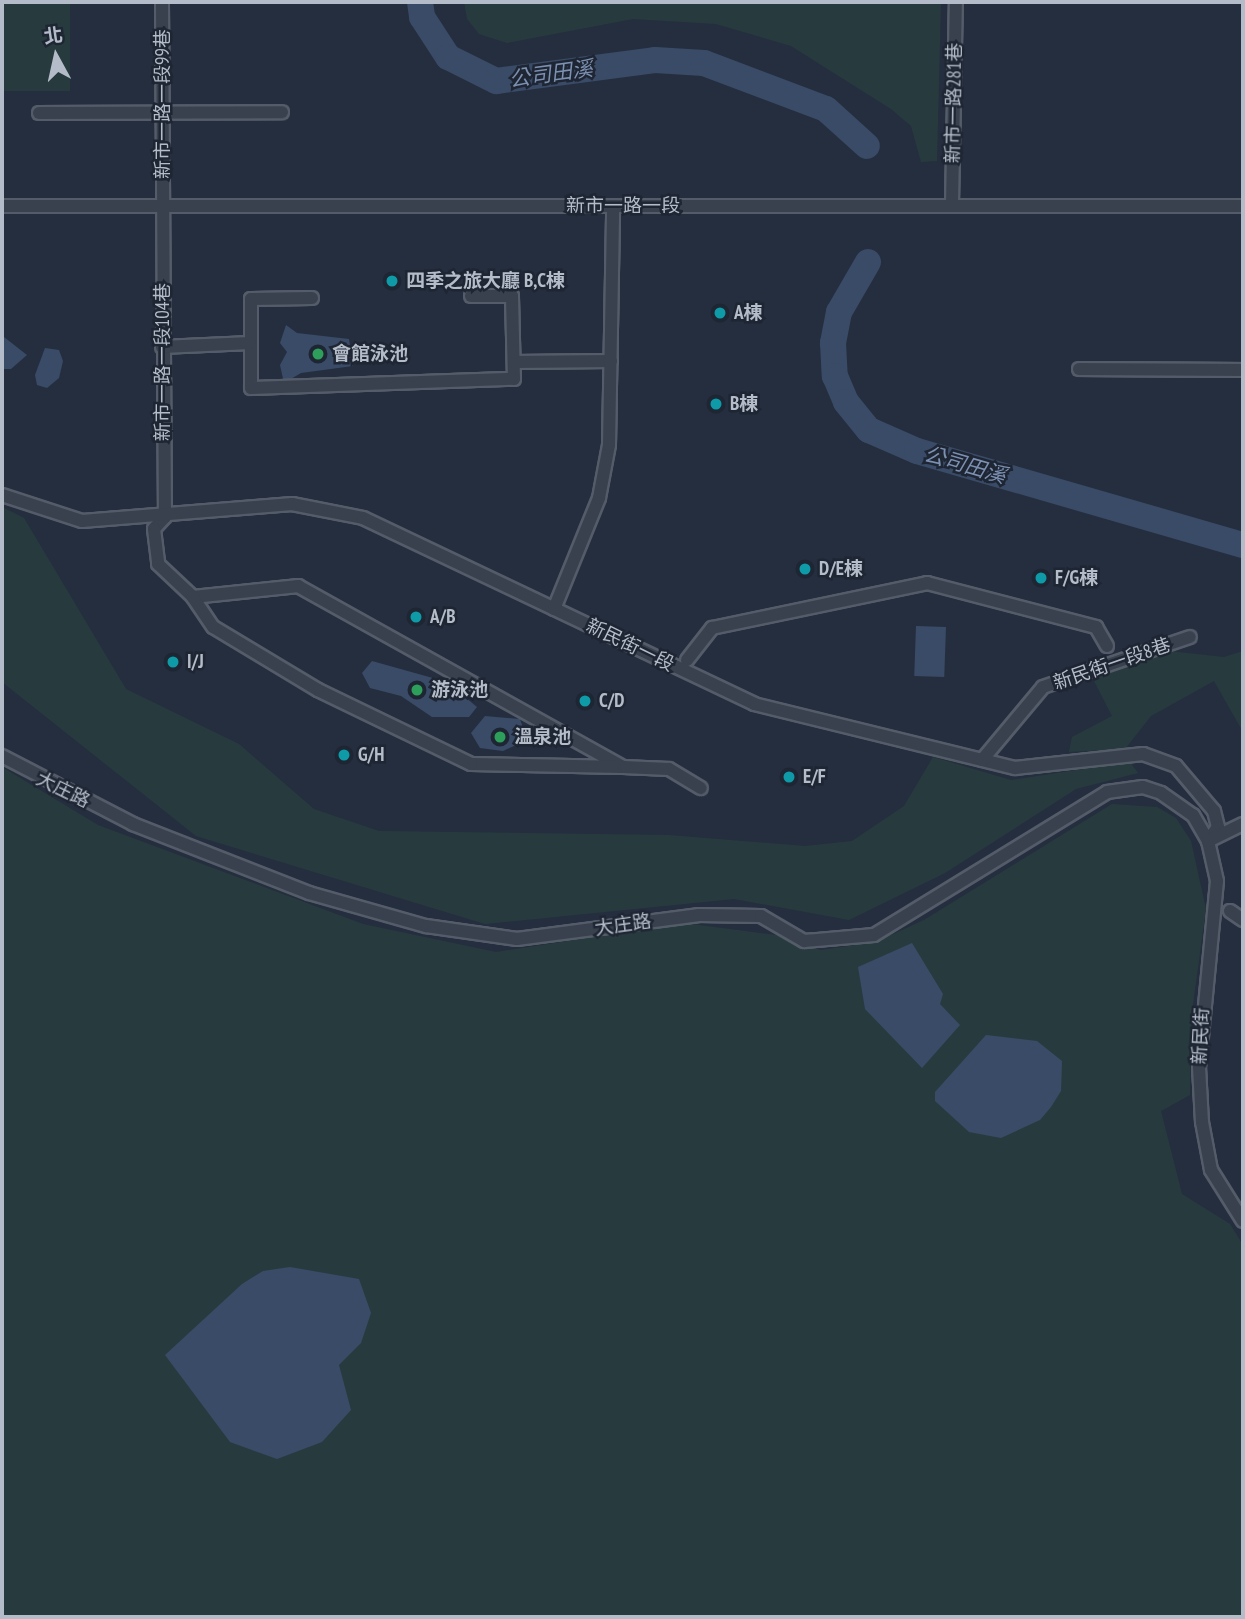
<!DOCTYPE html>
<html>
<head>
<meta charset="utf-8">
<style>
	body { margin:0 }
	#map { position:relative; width:1245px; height:1619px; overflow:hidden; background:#252e3e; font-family:"PT Sans Narrow","Noto Sans TC",sans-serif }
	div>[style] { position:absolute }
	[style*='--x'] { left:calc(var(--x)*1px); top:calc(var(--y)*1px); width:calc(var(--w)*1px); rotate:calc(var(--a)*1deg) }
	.green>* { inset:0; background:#273b3f; transform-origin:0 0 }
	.water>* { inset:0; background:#3a4b67; transform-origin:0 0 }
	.river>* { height:26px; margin:-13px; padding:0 13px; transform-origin:13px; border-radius:13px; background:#3a4b67 }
	.roads { filter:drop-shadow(2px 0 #545c69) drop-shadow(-2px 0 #545c69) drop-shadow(0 2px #545c69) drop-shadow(0 -2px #545c69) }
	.street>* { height:12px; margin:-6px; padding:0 6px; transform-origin:6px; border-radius:6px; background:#39414e }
	.dots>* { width:19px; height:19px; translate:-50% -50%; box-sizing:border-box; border:4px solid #1e2533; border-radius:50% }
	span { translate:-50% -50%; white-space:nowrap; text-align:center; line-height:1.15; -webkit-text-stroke:5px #1e2533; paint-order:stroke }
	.street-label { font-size:19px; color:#b5bcc9 }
	.poi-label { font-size:19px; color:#b5bcc9; font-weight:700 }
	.left { translate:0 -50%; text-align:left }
	.water-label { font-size:21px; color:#7c90b1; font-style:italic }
	.frame { position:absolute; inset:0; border:4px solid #b5bcc9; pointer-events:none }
	.north { position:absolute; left:21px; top:21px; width:70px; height:70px; -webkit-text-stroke:5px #1e2533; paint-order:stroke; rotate:352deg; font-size:19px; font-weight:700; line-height:28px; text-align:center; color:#b5bcc9 }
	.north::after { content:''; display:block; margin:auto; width:24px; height:32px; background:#b5bcc9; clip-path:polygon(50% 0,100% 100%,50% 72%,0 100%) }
</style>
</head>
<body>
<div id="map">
	<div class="green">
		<div style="left:2px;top:2px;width:68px;height:89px"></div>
		<div style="clip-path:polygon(464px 2px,941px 2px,937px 161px,921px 162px,911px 126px,891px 109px,791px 46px,716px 24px,633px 19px,507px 43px,479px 34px,467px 19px)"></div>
		<div style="clip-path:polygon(2px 507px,24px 518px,126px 689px,239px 744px,314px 809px,379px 831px,669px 835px,805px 846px,852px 841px,904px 806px,933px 757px,1011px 780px,1130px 762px,1138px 773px,1076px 789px,945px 873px,849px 920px,734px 899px,485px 924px,196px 836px,2px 682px)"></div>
		<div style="clip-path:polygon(1169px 651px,1224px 657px,1243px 651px,1243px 732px,1214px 681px,1151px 716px,1125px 749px,1069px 752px,1072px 737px,1112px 716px,1093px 679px)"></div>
		<div style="clip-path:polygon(2px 767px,98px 825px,363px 924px,496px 952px,684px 923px,776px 935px,821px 950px,876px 942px,924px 920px,1112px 804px,1157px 807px,1176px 818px,1191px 841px,1206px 909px,1191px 1019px,1190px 1095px,1161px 1111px,1182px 1194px,1230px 1224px,1243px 1245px,1243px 1617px,2px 1617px)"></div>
	</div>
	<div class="water">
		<div style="clip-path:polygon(286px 325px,297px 333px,349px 339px,353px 366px,301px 373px,284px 383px,280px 365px,287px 352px,280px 343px)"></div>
		<div style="clip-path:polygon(4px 337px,27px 355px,11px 369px,2px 369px)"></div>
		<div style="clip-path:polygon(45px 348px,59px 350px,63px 361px,59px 378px,47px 388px,37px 385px,35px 375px)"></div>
		<div style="left:916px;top:626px;width:30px;height:50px;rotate:2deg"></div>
		<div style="clip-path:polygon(372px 661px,447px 682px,477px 707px,469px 717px,432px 717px,401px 696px,370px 688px,362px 673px)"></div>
		<div style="clip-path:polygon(485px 716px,520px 719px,527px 740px,503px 751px,480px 748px,471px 733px)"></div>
		<div style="clip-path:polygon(912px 943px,943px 994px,940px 1004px,960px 1025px,922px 1068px,865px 1009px,858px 967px)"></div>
		<div style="clip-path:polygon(986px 1035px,1037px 1041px,1062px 1061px,1061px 1091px,1051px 1107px,1040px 1120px,1001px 1138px,969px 1132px,935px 1101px,935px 1092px)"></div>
		<div style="clip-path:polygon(290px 1267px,359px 1279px,371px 1313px,361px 1343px,339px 1365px,351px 1410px,322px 1442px,277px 1459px,230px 1442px,165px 1355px,242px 1284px,263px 1271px)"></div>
	</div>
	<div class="river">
		<div style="--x:420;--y:2;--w:15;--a:82"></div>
		<div style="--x:422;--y:17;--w:48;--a:57"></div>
		<div style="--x:448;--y:57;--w:54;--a:26.6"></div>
		<div style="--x:496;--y:81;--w:160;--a:-7.5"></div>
		<div style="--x:655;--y:60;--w:49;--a:3.5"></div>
		<div style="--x:704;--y:63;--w:130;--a:20.7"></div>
		<div style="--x:826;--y:109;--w:55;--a:42.1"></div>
		<div style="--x:868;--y:262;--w:58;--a:120.1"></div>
		<div style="--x:839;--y:312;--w:32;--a:101"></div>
		<div style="--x:833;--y:343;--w:33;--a:87"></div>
		<div style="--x:835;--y:376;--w:28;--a:67"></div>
		<div style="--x:846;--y:402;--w:36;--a:51"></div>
		<div style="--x:869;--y:430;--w:52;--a:23.6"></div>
		<div style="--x:917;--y:451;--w:339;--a:16.1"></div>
	</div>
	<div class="roads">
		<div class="street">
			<div style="--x:162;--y:2;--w:515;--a:89.67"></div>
			<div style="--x:165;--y:517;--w:16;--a:133"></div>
			<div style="--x:154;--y:529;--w:35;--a:83"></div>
			<div style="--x:158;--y:564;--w:48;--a:43.3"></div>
			<div style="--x:193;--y:597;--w:106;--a:-6"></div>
			<div style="--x:298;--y:586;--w:372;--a:29.1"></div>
			<div style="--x:623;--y:767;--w:152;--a:-178.9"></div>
			<div style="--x:471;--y:764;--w:170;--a:-154.2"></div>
			<div style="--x:318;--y:690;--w:122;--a:-149"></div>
			<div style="--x:213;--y:627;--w:36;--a:-124"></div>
			<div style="--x:39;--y:113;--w:243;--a:-0.2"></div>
			<div style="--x:952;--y:204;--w:202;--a:-88.9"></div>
			<div style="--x:2;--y:206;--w:1241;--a:0"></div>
			<div style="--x:312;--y:298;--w:61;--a:179.1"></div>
			<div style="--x:251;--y:299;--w:89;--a:90"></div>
			<div style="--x:251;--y:388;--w:263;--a:-2"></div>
			<div style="--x:514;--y:379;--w:83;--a:-91.4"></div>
			<div style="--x:512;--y:296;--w:41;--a:180"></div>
			<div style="--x:162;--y:347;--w:88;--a:-2.6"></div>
			<div style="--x:514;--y:362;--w:97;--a:-0.6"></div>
			<div style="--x:1079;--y:369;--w:164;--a:0.3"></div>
			<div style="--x:2;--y:495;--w:84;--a:18"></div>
			<div style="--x:82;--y:521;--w:211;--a:-4.6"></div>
			<div style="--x:292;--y:504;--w:72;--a:11.2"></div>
			<div style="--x:363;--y:518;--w:433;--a:25.4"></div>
			<div style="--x:754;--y:704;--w:269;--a:13.8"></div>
			<div style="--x:1015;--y:768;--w:129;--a:-6.2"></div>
			<div style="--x:1143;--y:754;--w:35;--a:20"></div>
			<div style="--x:1176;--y:766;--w:59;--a:49.8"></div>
			<div style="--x:1214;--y:811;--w:16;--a:76"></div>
			<div style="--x:1218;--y:827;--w:17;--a:126"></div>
			<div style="--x:554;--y:609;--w:120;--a:-67.9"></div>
			<div style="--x:599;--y:498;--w:54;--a:-79.3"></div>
			<div style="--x:609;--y:445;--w:239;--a:-89"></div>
			<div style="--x:687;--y:660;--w:41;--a:-52"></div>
			<div style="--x:712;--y:628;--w:220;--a:-11.8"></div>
			<div style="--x:927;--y:583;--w:175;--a:14.6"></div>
			<div style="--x:1096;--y:627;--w:22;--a:60"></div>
			<div style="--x:2;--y:756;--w:148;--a:27.4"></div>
			<div style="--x:133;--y:824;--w:189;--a:21.4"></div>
			<div style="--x:309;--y:893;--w:122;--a:15.8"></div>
			<div style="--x:426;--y:926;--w:92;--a:8.1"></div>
			<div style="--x:517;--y:939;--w:184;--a:-7.5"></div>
			<div style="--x:699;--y:915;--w:62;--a:0.9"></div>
			<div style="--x:761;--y:916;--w:50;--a:30.2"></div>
			<div style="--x:804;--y:941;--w:70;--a:-4.9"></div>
			<div style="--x:874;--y:935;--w:273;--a:-31.5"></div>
			<div style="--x:1107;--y:792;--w:36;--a:-8"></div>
			<div style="--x:1143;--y:787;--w:19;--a:18"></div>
			<div style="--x:1161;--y:793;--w:39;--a:35"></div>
			<div style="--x:1193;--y:815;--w:30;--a:60"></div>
			<div style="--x:1208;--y:841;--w:41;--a:77.3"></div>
			<div style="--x:1217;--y:881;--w:187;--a:95.5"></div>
			<div style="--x:1199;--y:1067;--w:55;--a:86.9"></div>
			<div style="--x:1202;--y:1122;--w:49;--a:79.4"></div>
			<div style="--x:1211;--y:1170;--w:60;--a:57.9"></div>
			<div style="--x:982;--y:760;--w:95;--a:-50.1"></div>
			<div style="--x:1043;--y:687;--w:155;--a:-18.8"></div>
			<div style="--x:623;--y:767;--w:46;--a:2.5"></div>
			<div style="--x:669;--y:769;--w:37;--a:31"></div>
			<div style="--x:1208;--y:841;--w:39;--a:-26"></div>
			<div style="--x:1230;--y:911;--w:16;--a:35"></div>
		</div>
	</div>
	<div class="dots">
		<div style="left:392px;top:281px;background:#0f9aa8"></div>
		<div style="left:720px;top:313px;background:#0f9aa8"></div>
		<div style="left:318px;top:354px;background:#2e9e5b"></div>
		<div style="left:716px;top:404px;background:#0f9aa8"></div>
		<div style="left:805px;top:569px;background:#0f9aa8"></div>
		<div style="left:1041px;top:578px;background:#0f9aa8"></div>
		<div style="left:416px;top:617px;background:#0f9aa8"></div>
		<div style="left:173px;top:662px;background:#0f9aa8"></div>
		<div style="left:417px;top:690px;background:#2e9e5b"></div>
		<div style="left:585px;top:701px;background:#0f9aa8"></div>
		<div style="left:500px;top:737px;background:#2e9e5b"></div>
		<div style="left:344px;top:755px;background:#0f9aa8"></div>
		<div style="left:789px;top:777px;background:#0f9aa8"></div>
	</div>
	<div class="street-label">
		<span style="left:954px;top:103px;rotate:-89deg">新市一路281巷</span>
		<span style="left:163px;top:104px;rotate:-90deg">新市一路一段99巷</span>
		<span style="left:623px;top:206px">新市一路一段</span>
		<span style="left:163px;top:362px;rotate:-90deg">新市一路一段104巷</span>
		<span style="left:630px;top:645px;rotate:26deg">新民街一段</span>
		<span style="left:1112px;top:664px;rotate:-19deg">新民街一段8巷</span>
		<span style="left:63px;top:790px;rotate:26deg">大庄路</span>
		<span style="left:623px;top:925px;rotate:-8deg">大庄路</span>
		<span style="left:1201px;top:1036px;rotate:-87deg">新民街</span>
	</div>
	<div class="poi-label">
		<span class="left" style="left:406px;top:281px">四季之旅大廳 B,C棟</span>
		<span class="left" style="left:734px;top:313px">A棟</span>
		<span class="left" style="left:332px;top:354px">會館泳池</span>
		<span class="left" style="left:730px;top:404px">B棟</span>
		<span class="left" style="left:819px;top:569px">D/E棟</span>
		<span class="left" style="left:1055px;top:578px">F/G棟</span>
		<span class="left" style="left:430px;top:617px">A/B</span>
		<span class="left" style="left:187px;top:662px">I/J</span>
		<span class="left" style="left:431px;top:690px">游泳池</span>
		<span class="left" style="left:599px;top:701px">C/D</span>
		<span class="left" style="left:514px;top:737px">溫泉池</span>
		<span class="left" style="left:358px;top:755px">G/H</span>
		<span class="left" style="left:803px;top:777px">E/F</span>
	</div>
	<div class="water-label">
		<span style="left:551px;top:74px;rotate:-8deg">公司田溪</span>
		<span style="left:965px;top:465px;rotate:16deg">公司田溪</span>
	</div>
	<div class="frame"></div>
	<div class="north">北</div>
</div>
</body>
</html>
